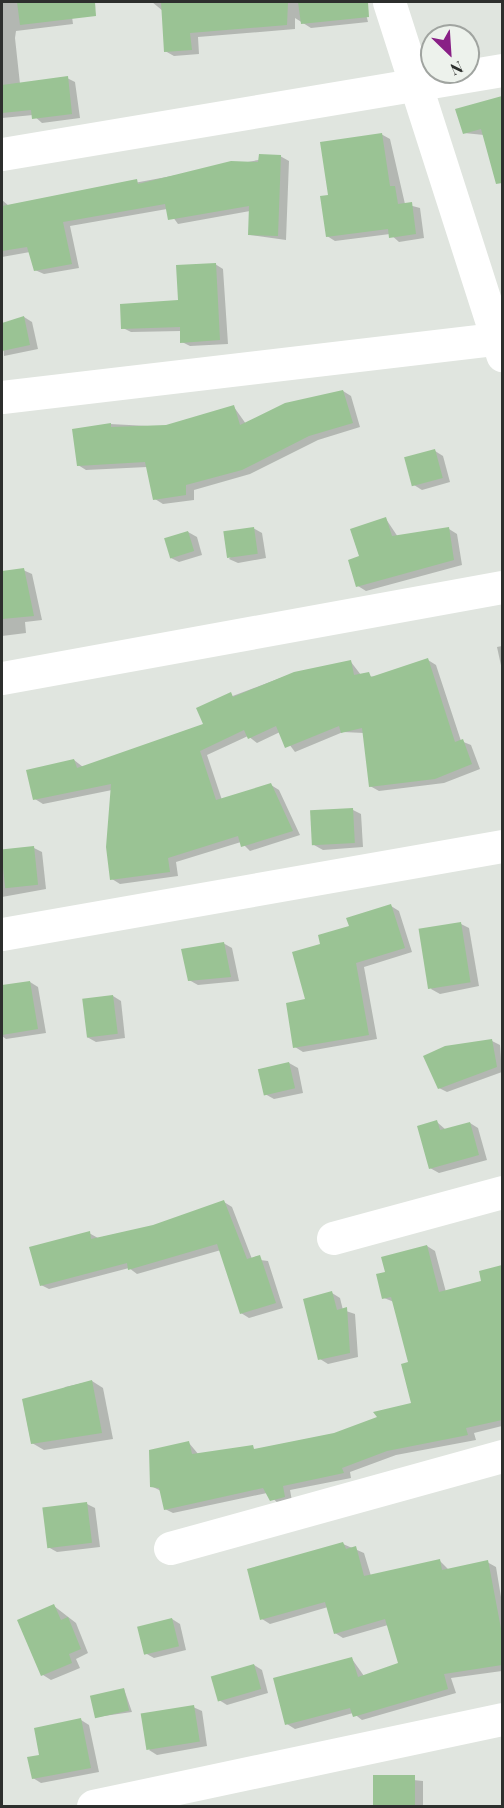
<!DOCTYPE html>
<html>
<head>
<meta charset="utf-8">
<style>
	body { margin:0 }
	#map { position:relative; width:504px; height:1808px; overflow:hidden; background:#e0e5df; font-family:"Playfair Display",serif }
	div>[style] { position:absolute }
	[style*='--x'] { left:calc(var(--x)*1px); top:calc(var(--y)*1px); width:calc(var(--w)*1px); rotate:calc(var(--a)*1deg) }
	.shadow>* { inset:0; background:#0003 }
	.building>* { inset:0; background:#9ac394; transform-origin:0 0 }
	.minor>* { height:33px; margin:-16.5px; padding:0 16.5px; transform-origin:16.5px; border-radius:16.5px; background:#fff }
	span { translate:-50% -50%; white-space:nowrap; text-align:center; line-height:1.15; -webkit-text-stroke:4.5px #edf2ec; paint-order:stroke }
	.frame { position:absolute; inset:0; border:3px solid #2d2f2d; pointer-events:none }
	.north { position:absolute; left:420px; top:24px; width:60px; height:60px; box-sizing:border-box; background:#edf2ec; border:2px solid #a0a4a0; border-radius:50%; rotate:155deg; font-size:16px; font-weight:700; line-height:24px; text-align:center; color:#2d2f2d }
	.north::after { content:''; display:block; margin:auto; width:21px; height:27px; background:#892086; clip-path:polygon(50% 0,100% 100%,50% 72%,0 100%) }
</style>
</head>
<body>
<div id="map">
	<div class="shadow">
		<div style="clip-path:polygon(2px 2px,70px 2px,73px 24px,16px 31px,15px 38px,20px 84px,67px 78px,75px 82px,80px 118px,42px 123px,33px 115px,2px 118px)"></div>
		<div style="clip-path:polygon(152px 2px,363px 2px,368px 22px,311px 28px,295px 18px,295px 29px,198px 37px,199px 54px,174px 56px,165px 51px,163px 11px)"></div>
		<div style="clip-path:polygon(502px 98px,502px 166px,499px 167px,484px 135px,464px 133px,457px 110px)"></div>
		<div style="clip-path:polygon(381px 134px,390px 139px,405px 204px,420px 208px,424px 238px,399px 242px,390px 234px,335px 241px,327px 236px,329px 196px)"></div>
		<div style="clip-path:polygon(280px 156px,289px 161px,286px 240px,250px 235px,250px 211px,178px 224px,167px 209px,70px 226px,79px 268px,44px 274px,35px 270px,30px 252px,2px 257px,2px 200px,9px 206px)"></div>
		<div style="clip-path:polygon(215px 264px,223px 269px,228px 344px,190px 346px,182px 342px,181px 331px,131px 332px,123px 328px,180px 301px)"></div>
		<div style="clip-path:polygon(24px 317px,32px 322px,38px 349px,4px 356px,2px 324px)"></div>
		<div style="clip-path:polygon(343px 391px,351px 396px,360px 427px,318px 440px,250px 474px,194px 490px,194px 500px,163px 504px,155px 499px,147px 467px,86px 470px,78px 465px,110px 424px,167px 427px,234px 407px,246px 424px)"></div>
		<div style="clip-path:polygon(435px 451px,443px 456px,450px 482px,422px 490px,414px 485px)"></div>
		<div style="clip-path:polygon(386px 519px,398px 537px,449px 529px,457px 534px,462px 565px,366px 591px,358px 586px,361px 557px)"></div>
		<div style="clip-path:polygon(253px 528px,262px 533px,266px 558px,238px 563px,229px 559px)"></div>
		<div style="clip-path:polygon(188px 532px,197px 537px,202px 555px,179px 562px,171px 558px)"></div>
		<div style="clip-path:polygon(23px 570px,32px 574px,42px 620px,25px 622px,26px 633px,2px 636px,2px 573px)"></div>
		<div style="clip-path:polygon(502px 646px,502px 670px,497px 647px)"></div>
		<div style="clip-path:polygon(428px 660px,436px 665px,461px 741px,471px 745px,480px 769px,444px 783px,379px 791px,370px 786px,364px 733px,343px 732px,295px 752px,280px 732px,257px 743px,248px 736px,207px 755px,222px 800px,271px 785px,279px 790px,300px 835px,250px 851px,241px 842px,176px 862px,178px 876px,120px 884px,112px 879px,112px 790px,43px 804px,35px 799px,74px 760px,83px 767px,205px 724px,198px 709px,294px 673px,351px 662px,361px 675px,375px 677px)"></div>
		<div style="clip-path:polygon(353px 810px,361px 814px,363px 847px,323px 850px,314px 845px)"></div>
		<div style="clip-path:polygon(34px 848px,42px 852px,46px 889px,2px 897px,2px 854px)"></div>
		<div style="clip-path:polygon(391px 906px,399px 911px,412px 952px,364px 967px,377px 1039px,303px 1052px,295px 1047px,307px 1001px,351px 927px)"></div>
		<div style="clip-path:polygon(461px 924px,469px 928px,479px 986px,440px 994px,431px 989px)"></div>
		<div style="clip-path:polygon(223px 943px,232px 948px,239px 981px,198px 985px,189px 980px)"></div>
		<div style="clip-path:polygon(30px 982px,38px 987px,46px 1033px,6px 1039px,2px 1036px,2px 986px)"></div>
		<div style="clip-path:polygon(113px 996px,121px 1001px,125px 1038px,96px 1042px,87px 1037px)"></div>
		<div style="clip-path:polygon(492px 1041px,500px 1045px,502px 1072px,447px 1092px,439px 1088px)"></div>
		<div style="clip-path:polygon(289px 1063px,298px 1068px,303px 1093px,274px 1099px,265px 1094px)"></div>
		<div style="clip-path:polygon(437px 1122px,446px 1130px,470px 1123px,478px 1128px,487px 1160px,439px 1173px,430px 1168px)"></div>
		<div style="clip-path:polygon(224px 1202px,232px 1207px,252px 1259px,268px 1261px,283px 1308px,249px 1318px,241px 1313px,221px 1250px,137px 1274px,129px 1268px,49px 1289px,41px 1285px,89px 1233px,98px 1238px,153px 1226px)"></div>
		<div style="clip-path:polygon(427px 1246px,435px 1251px,446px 1292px,483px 1282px,481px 1272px,502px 1266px,502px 1426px,474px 1433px,476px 1440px,396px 1455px,350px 1472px,351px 1478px,290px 1490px,292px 1501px,280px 1505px,267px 1493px,173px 1513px,165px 1509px,161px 1491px,151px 1486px,189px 1443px,199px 1455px,258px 1450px,335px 1434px,413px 1404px,410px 1363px,394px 1302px,384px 1298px,386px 1273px)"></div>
		<div style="clip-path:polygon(332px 1293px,340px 1298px,343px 1310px,355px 1314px,358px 1357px,328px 1364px,320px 1359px)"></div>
		<div style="clip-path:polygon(92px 1381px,103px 1388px,113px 1439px,44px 1450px,32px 1443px,65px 1387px)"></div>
		<div style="clip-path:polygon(87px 1504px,95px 1508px,100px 1547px,57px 1552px,48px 1547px)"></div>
		<div style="clip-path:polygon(343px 1544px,364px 1553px,371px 1576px,440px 1561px,449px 1570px,487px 1562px,496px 1567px,502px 1603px,502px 1671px,451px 1678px,456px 1693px,362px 1720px,353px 1713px,295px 1729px,287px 1724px,352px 1659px,364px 1676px,400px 1664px,388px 1625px,343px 1638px,335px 1633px,328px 1607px,270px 1624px,262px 1619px)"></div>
		<div style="clip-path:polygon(54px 1606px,76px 1623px,88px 1653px,76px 1659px,80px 1668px,51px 1680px,43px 1675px)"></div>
		<div style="clip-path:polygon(172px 1619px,180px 1624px,186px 1650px,154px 1658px,145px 1653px)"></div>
		<div style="clip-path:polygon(254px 1665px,262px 1670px,268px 1693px,227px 1705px,219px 1700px)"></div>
		<div style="clip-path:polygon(124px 1689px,132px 1712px,97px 1717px)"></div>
		<div style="clip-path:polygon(193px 1707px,202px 1711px,207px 1746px,157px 1755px,149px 1750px)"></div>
		<div style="clip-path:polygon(81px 1720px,89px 1725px,99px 1772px,41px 1783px,33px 1778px,41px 1756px)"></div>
		<div style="clip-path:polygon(374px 1776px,423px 1781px,423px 1806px,374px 1806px)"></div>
	</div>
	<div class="building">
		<div style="clip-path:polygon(17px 2px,95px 2px,96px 16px,20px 25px)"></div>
		<div style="clip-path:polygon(161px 2px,288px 2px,287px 25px,190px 33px,192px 50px,164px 52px)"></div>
		<div style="clip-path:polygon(298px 2px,368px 2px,369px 17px,301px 24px)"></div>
		<div style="clip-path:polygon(68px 76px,72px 114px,32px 119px,31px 110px,2px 113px,2px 85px)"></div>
		<div style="clip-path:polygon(502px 96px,502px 183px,496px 184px,481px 129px,463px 134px,455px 109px)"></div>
		<div style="clip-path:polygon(382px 133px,390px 186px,395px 186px,398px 204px,412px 202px,416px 234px,389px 238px,388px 229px,326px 237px,320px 196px,328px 195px,320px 142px)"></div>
		<div style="clip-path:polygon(259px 154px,281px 155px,278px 236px,248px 235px,249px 206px,168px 220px,165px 204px,63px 222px,72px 264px,34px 271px,27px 247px,2px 251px,2px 206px,137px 179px,138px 184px,231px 161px,258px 162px)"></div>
		<div style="clip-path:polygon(216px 263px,220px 340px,180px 343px,180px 327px,121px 329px,120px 304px,178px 300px,176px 265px)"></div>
		<div style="clip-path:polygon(24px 316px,30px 345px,2px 351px,2px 323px)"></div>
		<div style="clip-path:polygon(343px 390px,353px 423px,309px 436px,242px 470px,186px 485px,186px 495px,153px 500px,145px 462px,77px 466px,72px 429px,111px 423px,111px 427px,166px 425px,234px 405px,240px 425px,285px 403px)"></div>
		<div style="left:435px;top:449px;width:30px;height:32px;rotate:75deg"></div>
		<div style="clip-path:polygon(386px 517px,392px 536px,449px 527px,454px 560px,356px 587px,348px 560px,359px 556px,350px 529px)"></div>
		<div style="left:254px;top:527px;width:27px;height:31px;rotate:82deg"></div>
		<div style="left:188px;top:531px;width:21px;height:25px;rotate:73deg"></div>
		<div style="clip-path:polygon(24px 568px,34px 616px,2px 619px,2px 571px)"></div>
		<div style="clip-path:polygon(428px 658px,455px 742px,463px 739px,472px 764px,435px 779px,369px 787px,362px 728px,341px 733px,339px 726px,285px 748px,276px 726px,248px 739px,244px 730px,200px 751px,216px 800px,271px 783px,293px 831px,241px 847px,238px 836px,168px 858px,170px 872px,110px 880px,106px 847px,111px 784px,33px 800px,26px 770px,74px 759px,77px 768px,203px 724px,196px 708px,231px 692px,233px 697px,294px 672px,351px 660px,354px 675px,369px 672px,371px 677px)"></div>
		<div style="left:353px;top:808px;width:35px;height:43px;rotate:87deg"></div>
		<div style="left:34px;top:846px;width:39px;height:33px;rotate:84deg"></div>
		<div style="clip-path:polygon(391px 904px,405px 948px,356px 963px,369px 1035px,293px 1048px,286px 1003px,305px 999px,292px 952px,320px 944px,318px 935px,349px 926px,346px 918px)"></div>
		<div style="left:461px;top:922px;width:61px;height:43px;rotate:81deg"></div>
		<div style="clip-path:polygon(224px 942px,231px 977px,188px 981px,181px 949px)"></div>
		<div style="clip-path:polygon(30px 981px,38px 1029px,2px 1035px,2px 985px)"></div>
		<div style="left:113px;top:995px;width:39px;height:31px;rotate:83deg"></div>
		<div style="clip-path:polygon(492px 1039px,497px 1067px,438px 1089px,423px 1056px,445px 1046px)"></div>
		<div style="left:289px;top:1062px;width:27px;height:32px;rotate:77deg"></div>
		<div style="clip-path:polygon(437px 1120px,440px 1130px,470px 1122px,479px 1155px,429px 1169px,417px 1126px)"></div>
		<div style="clip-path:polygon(224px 1200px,247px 1259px,260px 1255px,276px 1303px,240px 1314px,217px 1244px,128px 1270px,127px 1263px,40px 1286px,29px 1247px,90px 1231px,91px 1239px,153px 1225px)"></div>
		<div style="clip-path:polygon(427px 1245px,439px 1292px,481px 1281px,479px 1271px,502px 1265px,502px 1420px,466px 1428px,468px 1435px,387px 1451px,342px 1468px,344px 1473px,283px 1486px,285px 1497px,270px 1501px,263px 1488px,164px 1510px,159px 1488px,150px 1487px,149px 1450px,189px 1441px,192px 1454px,253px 1445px,254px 1449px,334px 1433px,377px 1417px,373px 1412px,411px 1403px,401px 1364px,408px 1362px,391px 1297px,382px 1299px,376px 1274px,385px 1272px,381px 1257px)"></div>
		<div style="clip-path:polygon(332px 1291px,337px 1310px,347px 1307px,350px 1353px,318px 1360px,303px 1299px)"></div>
		<div style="clip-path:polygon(92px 1380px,102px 1433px,31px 1444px,22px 1399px)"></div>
		<div style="left:87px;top:1502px;width:41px;height:45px;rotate:83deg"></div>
		<div style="clip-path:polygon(343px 1542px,346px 1549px,356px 1546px,364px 1576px,440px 1559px,442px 1570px,488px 1560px,502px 1634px,502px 1665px,444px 1674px,448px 1689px,353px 1717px,350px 1708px,285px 1725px,273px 1678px,352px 1657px,358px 1677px,398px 1663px,385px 1619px,334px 1634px,325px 1602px,260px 1620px,247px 1569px)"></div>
		<div style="clip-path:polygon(54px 1604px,61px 1620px,68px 1617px,81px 1649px,69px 1654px,72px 1663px,41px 1676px,17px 1620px)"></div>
		<div style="left:172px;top:1618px;width:29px;height:36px;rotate:76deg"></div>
		<div style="left:254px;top:1664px;width:26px;height:45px;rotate:74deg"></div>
		<div style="left:124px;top:1688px;width:23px;height:35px;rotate:77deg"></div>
		<div style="left:194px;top:1705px;width:37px;height:54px;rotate:81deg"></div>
		<div style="clip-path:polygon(81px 1718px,91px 1768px,32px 1779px,27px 1757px,39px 1755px,34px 1728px)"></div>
		<div style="left:373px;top:1775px;width:42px;height:31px"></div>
	</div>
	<div class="minor">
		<div style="--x:389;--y:2;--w:371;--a:72.2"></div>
		<div style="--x:2;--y:154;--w:507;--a:-9.54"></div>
		<div style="--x:2;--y:397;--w:503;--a:-6.73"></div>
		<div style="--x:2;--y:678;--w:508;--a:-10.31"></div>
		<div style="--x:2;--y:934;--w:508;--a:-9.98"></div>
		<div style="--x:333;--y:1238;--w:175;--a:-15.2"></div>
		<div style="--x:170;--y:1548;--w:345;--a:-15.5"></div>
		<div style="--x:93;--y:1806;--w:418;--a:-12"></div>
	</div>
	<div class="frame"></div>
	<div class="north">N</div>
</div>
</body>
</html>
